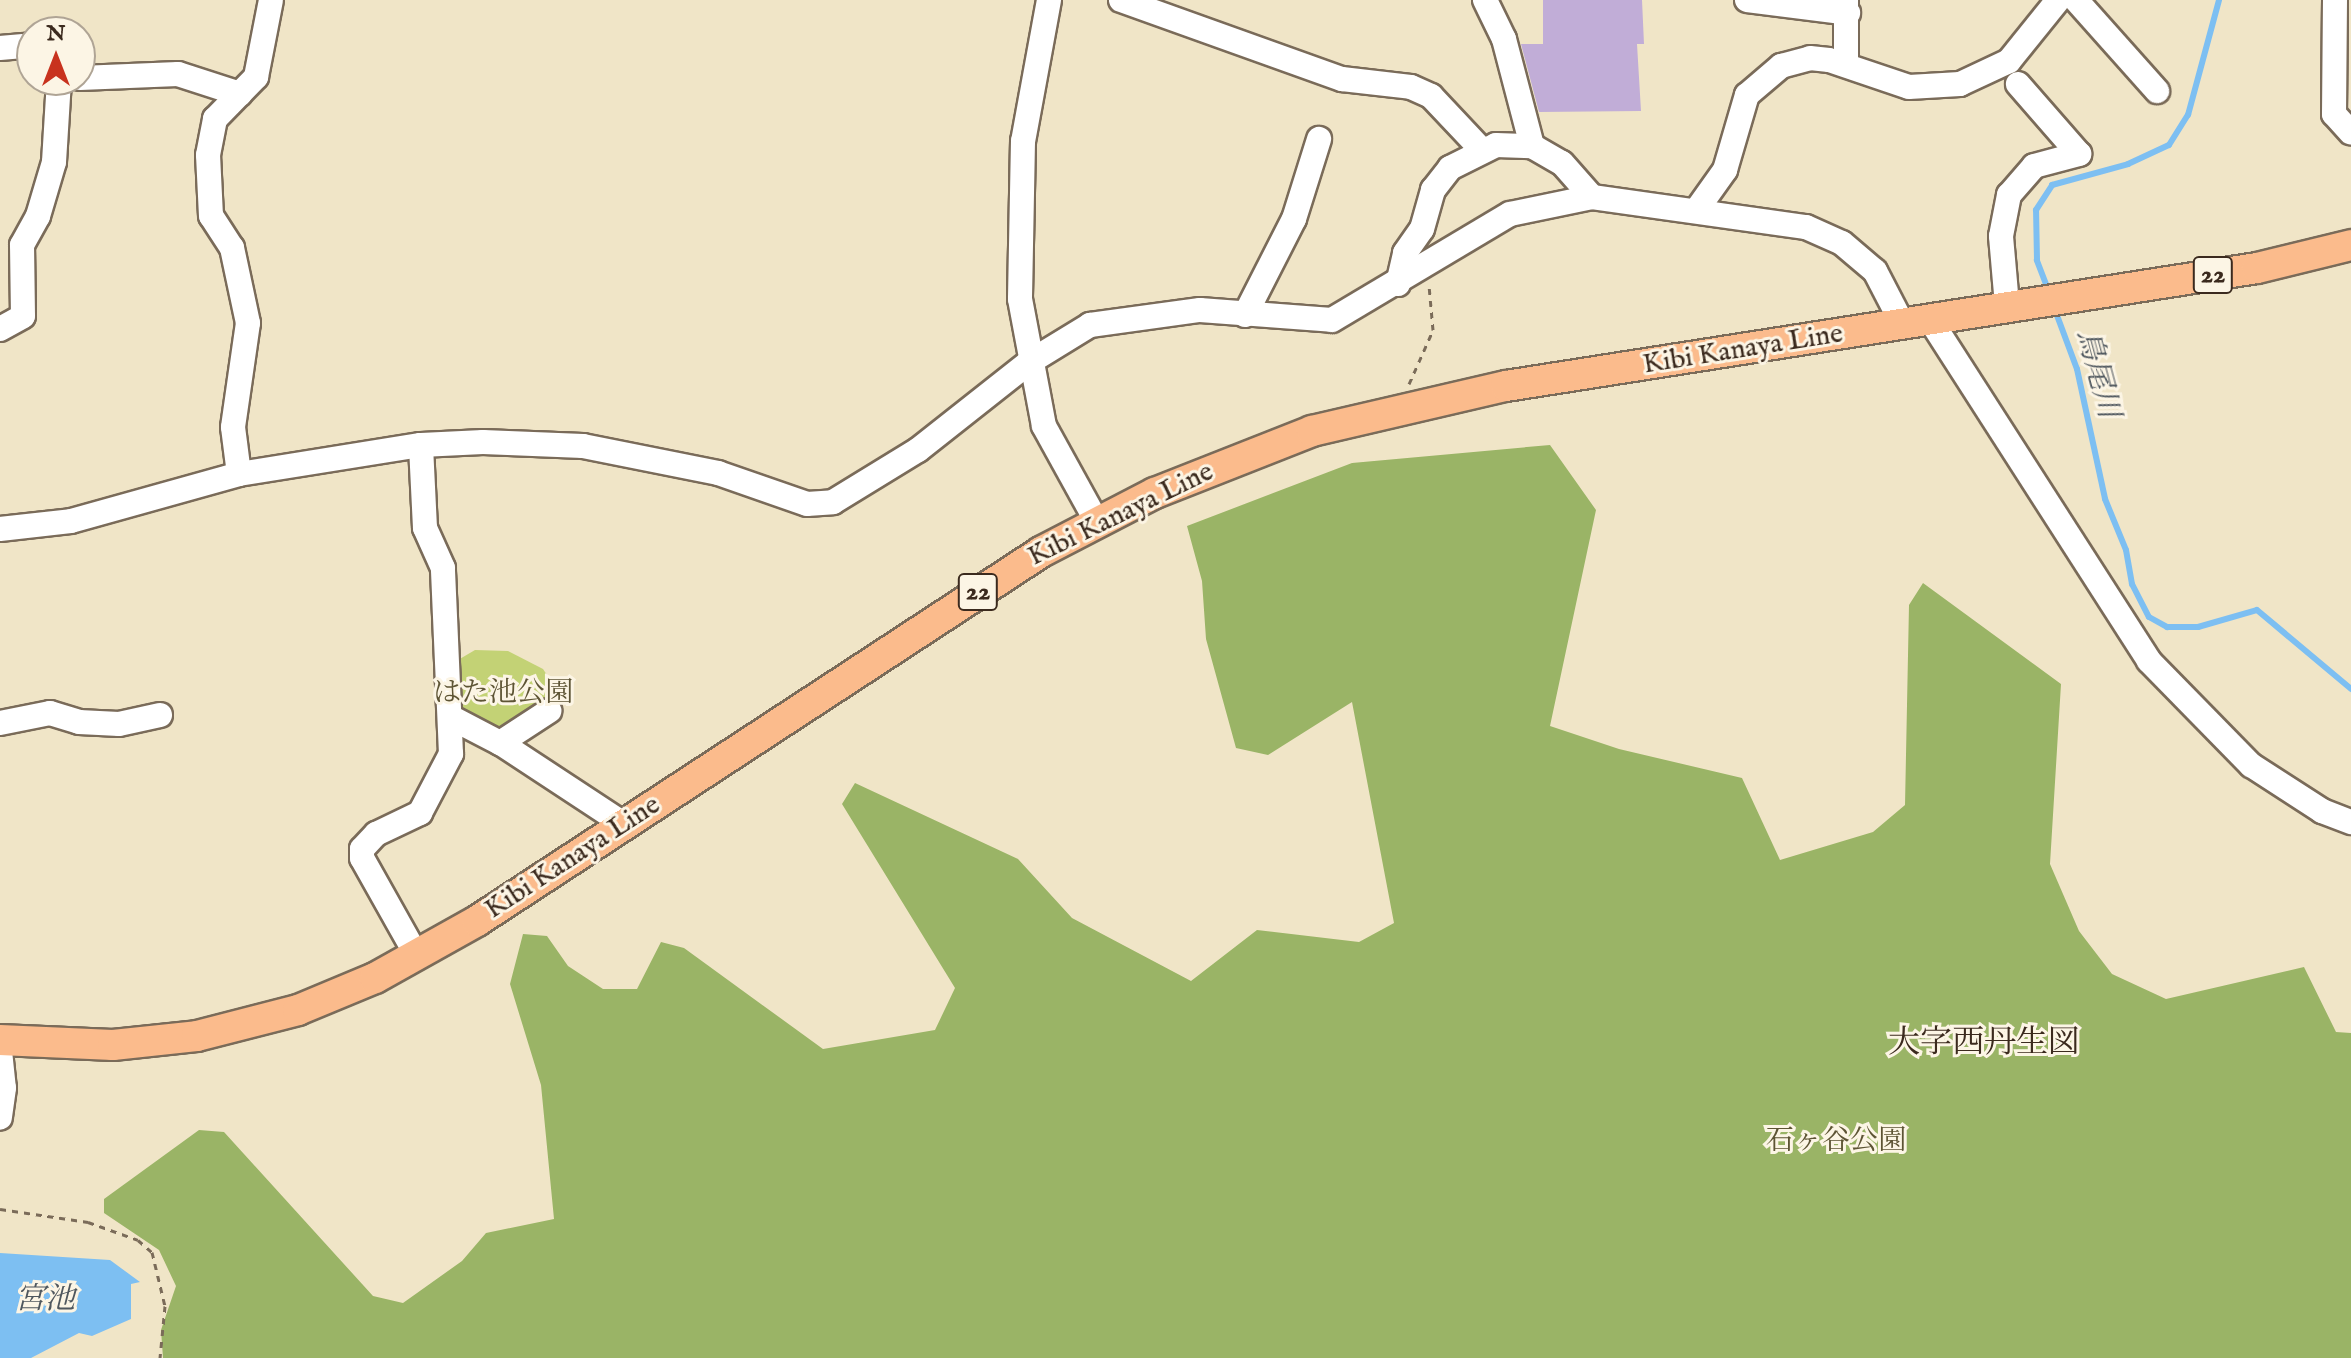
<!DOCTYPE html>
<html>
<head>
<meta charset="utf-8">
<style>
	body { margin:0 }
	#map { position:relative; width:2351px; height:1358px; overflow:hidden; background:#f0e5c7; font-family:"IM FELL English","Noto Serif JP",serif }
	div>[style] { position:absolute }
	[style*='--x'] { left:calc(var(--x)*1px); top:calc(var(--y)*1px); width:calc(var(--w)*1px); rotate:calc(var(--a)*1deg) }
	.green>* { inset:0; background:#c3d275 }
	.forest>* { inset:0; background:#9ab466 }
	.water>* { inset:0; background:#7dbff2 }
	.stream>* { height:6px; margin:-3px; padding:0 3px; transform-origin:3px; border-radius:3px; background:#7dbff2 }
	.building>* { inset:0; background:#c1add7 }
	.path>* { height:3px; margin-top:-1.5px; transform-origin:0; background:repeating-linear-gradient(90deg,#7a6b59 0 6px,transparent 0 12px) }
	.roads { filter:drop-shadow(2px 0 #7a6b59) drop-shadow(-2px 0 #7a6b59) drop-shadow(0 2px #7a6b59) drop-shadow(0 -2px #7a6b59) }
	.minor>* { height:24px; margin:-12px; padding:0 12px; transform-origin:12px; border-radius:12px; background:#fff }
	.major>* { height:30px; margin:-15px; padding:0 15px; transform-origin:15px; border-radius:15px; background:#fbbb8c }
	span { translate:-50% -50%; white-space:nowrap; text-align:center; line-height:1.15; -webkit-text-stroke:6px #fcf5e5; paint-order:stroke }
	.shield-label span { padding:2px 6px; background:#fcf5e5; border:2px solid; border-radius:6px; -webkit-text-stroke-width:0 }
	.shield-label { font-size:26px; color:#3b2a1e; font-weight:700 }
	.street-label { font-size:28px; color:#3b2a1e }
	.park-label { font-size:28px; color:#5d5434 }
	.water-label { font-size:30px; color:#4f575e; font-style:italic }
	.quarter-label { font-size:32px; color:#3b2a1e }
	.north { position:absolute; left:16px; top:16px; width:80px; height:80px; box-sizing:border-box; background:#fcf5e5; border:2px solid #afa495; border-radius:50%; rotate:0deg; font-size:22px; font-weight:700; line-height:32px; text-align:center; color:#3b2a1e }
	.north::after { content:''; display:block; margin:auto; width:28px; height:36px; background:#c8321e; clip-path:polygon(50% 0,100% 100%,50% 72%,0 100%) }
</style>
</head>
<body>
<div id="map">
	<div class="green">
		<div style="clip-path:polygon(475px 650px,508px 651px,543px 669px,557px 690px,556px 713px,511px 743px,459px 713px,458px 660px)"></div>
	</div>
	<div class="forest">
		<div style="clip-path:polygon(1550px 445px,1596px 510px,1550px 726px,1619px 749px,1742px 778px,1780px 860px,1873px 832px,1905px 805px,1909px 605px,1923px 583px,2061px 684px,2050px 864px,2079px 931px,2112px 974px,2166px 999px,2304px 967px,2336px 1032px,2351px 1033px,2351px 1358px,163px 1358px,161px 1330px,176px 1286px,159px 1250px,104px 1213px,104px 1199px,199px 1130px,224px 1132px,373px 1296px,403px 1303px,462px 1261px,486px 1233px,554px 1219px,541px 1085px,510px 984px,523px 934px,547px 936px,568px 966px,603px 989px,637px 989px,661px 942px,684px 948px,823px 1049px,935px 1030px,955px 988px,842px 804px,855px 783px,1018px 859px,1072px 918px,1191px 981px,1257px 930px,1359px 942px,1394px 923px,1352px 702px,1268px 755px,1236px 748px,1206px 639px,1202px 581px,1187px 526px,1352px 463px)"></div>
	</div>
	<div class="water">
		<div style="clip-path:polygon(0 1253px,110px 1260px,140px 1282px,131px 1284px,131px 1319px,92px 1336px,79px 1333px,31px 1358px,0 1358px)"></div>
	</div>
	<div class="stream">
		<div style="--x:2049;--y:292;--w:34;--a:-111"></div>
		<div style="--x:2037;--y:260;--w:50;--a:-91.1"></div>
		<div style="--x:2036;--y:210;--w:30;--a:-57"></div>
		<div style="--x:2052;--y:185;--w:79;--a:-15.4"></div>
		<div style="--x:2128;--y:164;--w:45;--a:-24.9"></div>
		<div style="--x:2169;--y:145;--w:36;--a:-58"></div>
		<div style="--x:2188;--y:115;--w:119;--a:-74.9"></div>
		<div style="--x:2055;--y:310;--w:63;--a:69.6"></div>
		<div style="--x:2077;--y:369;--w:133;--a:77.8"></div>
		<div style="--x:2105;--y:499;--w:55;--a:67.6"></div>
		<div style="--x:2126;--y:550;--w:35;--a:80"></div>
		<div style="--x:2132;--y:584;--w:37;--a:63"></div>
		<div style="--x:2149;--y:617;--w:21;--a:29"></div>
		<div style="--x:2167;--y:627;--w:31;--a:0"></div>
		<div style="--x:2198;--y:627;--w:61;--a:-16.1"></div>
		<div style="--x:2257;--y:610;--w:123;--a:40"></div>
	</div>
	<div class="building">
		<div style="clip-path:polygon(1543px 0,1642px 0,1644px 44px,1637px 44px,1641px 111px,1539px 112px,1521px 44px,1543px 44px)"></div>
	</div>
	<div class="path">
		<div style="--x:1409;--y:384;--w:59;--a:-66"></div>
		<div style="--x:1433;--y:330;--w:45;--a:-95.1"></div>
		<div style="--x:0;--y:1209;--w:89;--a:8.4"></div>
		<div style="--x:88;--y:1222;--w:53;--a:19.8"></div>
		<div style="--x:138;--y:1240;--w:18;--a:41"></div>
		<div style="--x:152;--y:1252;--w:56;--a:76.5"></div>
		<div style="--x:165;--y:1306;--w:52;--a:95.5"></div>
	</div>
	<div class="roads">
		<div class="minor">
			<div style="--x:1049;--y:0;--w:143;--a:100.4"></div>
			<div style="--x:1023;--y:141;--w:158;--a:91.1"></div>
			<div style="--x:1020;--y:299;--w:129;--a:79.3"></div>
			<div style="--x:1044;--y:426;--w:110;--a:61.1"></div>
			<div style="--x:1121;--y:0;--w:235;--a:19.7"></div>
			<div style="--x:1342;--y:79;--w:69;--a:6.6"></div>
			<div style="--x:1411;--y:87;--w:22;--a:24"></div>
			<div style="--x:1431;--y:96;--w:73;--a:46.7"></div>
			<div style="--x:1485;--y:0;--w:43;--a:64"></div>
			<div style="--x:1504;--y:39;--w:111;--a:75.3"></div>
			<div style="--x:1532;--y:146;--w:34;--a:30"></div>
			<div style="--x:1562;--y:163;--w:45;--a:48.6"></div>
			<div style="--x:1747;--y:0;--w:102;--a:7.3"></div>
			<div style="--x:2076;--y:0;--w:122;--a:48.3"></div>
			<div style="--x:2335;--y:0;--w:114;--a:90.5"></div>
			<div style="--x:2334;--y:114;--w:25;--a:48"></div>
			<div style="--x:0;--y:48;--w:32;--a:-5"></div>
			<div style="--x:1846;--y:64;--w:64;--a:-90"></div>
			<div style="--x:80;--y:78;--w:98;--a:-2.3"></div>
			<div style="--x:178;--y:74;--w:65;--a:17.9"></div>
			<div style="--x:1698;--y:208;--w:47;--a:-54.6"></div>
			<div style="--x:1725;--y:170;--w:78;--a:-73.7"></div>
			<div style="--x:1747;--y:95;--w:45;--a:-40.5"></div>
			<div style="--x:1781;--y:66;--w:30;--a:-15"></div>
			<div style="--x:1810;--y:58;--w:19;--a:6"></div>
			<div style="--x:1829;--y:60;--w:84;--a:18.6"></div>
			<div style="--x:1909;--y:87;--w:51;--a:-3.4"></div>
			<div style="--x:1960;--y:84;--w:54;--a:-25.1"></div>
			<div style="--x:2009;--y:61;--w:78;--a:-51.2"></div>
			<div style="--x:1398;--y:284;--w:32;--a:-77"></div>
			<div style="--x:1405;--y:253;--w:29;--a:-55"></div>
			<div style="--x:1422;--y:229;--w:41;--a:-74.2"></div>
			<div style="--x:1433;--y:190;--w:28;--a:-52"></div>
			<div style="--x:1450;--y:168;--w:51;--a:-26.6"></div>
			<div style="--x:1496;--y:145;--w:36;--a:2"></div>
			<div style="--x:2007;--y:305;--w:69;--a:-95"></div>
			<div style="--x:2001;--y:236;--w:42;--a:-79"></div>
			<div style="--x:2009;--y:195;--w:38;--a:-49"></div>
			<div style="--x:2034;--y:166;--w:47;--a:-14.9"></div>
			<div style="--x:2079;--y:154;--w:93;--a:-131.1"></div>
			<div style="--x:1245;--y:315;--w:108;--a:-63"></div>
			<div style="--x:1294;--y:219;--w:84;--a:-72.6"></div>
			<div style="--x:1929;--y:318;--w:407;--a:57.3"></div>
			<div style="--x:2149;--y:661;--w:146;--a:45.6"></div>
			<div style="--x:2251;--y:765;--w:85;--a:32.9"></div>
			<div style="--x:2322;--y:811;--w:31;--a:21"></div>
			<div style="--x:0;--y:329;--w:26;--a:-29"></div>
			<div style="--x:23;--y:316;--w:71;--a:-90.8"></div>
			<div style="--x:22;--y:245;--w:33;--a:-61"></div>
			<div style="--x:38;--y:216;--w:56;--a:-73.5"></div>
			<div style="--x:54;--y:162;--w:82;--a:-86.5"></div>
			<div style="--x:239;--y:474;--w:47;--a:-97.3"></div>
			<div style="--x:233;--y:427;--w:105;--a:-81.8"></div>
			<div style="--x:248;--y:323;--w:77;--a:-102"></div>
			<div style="--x:232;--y:248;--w:38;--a:-123"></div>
			<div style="--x:211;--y:216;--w:61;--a:-92.8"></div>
			<div style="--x:208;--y:155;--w:37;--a:-79"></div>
			<div style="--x:215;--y:119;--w:59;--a:-45.7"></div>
			<div style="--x:256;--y:77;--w:78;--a:-79"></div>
			<div style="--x:0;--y:529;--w:71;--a:-6.4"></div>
			<div style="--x:71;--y:521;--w:174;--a:-15.6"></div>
			<div style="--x:239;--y:474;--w:184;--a:-9.1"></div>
			<div style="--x:421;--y:445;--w:62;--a:-2.8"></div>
			<div style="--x:483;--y:442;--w:100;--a:2.3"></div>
			<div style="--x:583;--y:446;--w:138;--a:11.3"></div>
			<div style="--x:718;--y:473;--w:94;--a:19.2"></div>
			<div style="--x:807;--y:504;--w:26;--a:-4"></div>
			<div style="--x:833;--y:502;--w:100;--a:-31.5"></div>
			<div style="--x:918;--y:450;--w:140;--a:-38.3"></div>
			<div style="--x:1028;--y:363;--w:73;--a:-31.5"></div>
			<div style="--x:1090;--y:325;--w:111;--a:-7.8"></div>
			<div style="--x:1200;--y:310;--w:132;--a:4.3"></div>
			<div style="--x:1332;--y:320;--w:207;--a:-30.8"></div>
			<div style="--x:1510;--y:214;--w:84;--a:-11.7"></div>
			<div style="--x:1592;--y:197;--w:216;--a:8"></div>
			<div style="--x:1806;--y:227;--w:39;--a:24"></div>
			<div style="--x:1842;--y:243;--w:43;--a:40.3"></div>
			<div style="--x:1875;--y:271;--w:59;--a:62.6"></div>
			<div style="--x:452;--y:718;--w:56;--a:27.5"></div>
			<div style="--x:502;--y:744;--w:146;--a:33.3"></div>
			<div style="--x:0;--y:723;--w:51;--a:-11.3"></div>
			<div style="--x:50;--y:713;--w:30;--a:17"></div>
			<div style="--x:79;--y:722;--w:40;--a:2.9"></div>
			<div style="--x:119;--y:724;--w:42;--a:-12.4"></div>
			<div style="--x:500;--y:743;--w:59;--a:-33.1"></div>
			<div style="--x:417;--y:956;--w:112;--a:-119.3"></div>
			<div style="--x:362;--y:858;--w:9;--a:-90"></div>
			<div style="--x:362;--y:849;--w:21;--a:-47"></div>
			<div style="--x:376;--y:834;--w:49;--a:-25.5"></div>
			<div style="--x:420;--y:813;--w:67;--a:-62.3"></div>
			<div style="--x:451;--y:754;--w:186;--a:-92.5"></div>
			<div style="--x:443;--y:568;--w:44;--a:-114.2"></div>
			<div style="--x:425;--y:528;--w:83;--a:-92.8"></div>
			<div style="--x:0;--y:1051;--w:37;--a:84"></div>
			<div style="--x:4;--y:1088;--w:30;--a:98"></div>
		</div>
		<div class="major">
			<div style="--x:0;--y:1040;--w:113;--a:2.5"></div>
			<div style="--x:113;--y:1045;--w:84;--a:-6.1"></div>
			<div style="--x:197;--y:1036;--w:104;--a:-14.4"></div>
			<div style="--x:298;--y:1010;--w:83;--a:-22.6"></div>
			<div style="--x:375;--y:978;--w:117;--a:-29.2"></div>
			<div style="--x:477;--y:921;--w:674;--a:-33.19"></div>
			<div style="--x:1041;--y:552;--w:128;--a:-27.4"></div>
			<div style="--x:1155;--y:493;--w:169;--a:-21.5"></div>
			<div style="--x:1312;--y:431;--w:199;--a:-13.1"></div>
			<div style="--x:1506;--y:386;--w:760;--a:-8.93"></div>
			<div style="--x:2257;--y:268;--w:97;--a:-13.7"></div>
		</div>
	</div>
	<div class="shield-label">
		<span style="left:2213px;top:275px">22</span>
		<span style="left:978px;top:592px">22</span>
	</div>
	<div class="street-label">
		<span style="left:1743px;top:350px;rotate:-9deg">Kibi Kanaya Line</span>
		<span style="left:1121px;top:515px;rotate:-26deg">Kibi Kanaya Line</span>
		<span style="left:573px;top:858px;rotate:-33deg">Kibi Kanaya Line</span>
	</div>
	<div class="park-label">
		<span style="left:503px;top:694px">はた池公園</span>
		<span style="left:1836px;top:1142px">石ヶ谷公園</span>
	</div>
	<div class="water-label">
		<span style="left:2097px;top:374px;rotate:75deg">鳥尾川</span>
		<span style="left:45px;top:1300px">宮池</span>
	</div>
	<div class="quarter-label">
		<span style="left:1984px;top:1044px">大字西丹生図</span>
	</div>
	<div class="north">N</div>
</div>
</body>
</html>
